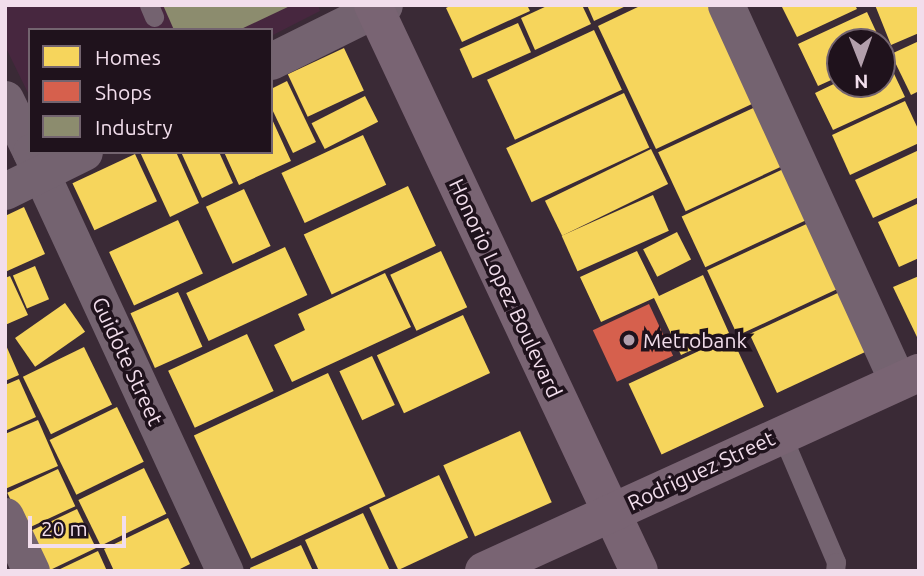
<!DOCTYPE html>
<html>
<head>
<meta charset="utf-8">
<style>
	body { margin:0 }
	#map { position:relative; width:924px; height:576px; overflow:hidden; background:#3a2a36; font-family:Ubuntu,sans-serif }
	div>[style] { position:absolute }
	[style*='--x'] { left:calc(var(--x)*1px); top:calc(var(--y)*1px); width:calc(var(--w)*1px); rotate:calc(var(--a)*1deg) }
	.built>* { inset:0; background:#47273f }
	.homes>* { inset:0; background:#f6d55c; transform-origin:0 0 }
	.shops>* { inset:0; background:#d6604d; transform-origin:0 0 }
	.industry>* { inset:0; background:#8c8c6e }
	.lane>* { height:19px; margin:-9.5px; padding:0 9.5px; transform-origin:9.5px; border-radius:9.5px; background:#746370 }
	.street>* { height:37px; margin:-18.5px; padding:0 18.5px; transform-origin:18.5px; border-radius:18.5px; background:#746370 }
	.secondary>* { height:38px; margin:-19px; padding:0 19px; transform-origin:19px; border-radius:19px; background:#796473 }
	.dots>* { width:19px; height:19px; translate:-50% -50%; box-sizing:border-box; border:4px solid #1f121c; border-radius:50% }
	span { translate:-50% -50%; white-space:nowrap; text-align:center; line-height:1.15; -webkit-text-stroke:7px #1f121c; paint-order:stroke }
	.street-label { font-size:21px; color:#f2deec }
	.poi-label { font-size:21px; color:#f2deec }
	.left { translate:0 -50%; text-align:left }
	.frame { position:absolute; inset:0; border:7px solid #f2deec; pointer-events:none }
	.legend { position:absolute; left:28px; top:28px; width:245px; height:126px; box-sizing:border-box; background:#1f121c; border:2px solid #73646f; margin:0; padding:9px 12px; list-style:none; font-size:21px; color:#f2deec }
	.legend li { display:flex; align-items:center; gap:14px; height:35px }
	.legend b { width:35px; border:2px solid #73646f }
	.north { position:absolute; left:826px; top:28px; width:70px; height:70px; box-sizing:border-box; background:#1f121c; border:2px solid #73646f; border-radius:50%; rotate:179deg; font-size:19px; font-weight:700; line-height:28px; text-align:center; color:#f2deec }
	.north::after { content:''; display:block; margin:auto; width:24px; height:32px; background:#b29fac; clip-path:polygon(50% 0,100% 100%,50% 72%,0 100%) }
	.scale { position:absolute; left:28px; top:516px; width:98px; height:32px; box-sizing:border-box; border:4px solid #f2deec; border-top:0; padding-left:9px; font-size:21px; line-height:24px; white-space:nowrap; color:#f2deec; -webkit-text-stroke:5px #1f121c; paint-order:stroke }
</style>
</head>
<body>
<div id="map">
	<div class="built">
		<div style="clip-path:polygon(5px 5px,318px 5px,320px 11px,271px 36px,271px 30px,30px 30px,30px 97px,5px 46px)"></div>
	</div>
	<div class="homes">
		<div style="clip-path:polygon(452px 5px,527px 5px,530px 11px,462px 42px,446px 8px)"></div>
		<div style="clip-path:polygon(549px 5px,582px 5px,591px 24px,535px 50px,521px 18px)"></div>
		<div style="clip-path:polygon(587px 5px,628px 5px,594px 21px)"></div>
		<div style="clip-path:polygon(642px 5px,709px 5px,754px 103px,656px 149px,598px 26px)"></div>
		<div style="clip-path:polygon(781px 5px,855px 5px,857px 9px,797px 37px)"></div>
		<div style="clip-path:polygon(875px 5px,919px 5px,919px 33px,891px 45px)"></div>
		<div style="clip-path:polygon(867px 12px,881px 42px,840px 42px,840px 76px,818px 86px,798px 44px)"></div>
		<div style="left:518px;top:23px;width:32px;height:64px;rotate:66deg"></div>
		<div style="left:594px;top:30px;width:66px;height:118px;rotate:65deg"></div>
		<div style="clip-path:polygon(919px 41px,919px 91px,911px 95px,891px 54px)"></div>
		<div style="left:344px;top:48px;width:47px;height:62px;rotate:65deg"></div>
		<div style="clip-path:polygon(887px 59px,905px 97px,833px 130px,815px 93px,840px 81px,840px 84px,882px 84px,882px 62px)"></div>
		<div style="clip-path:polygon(287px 81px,316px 142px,293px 153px,271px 107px,271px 89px)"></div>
		<div style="left:624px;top:93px;width:60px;height:130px;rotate:65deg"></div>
		<div style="left:365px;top:96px;width:29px;height:60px;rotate:63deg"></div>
		<div style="clip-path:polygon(905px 101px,919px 131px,919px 143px,850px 175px,832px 135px)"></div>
		<div style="left:766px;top:102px;width:65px;height:119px;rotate:65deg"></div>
		<div style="clip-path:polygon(271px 117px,291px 161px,239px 185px,224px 152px,271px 152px)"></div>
		<div style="left:363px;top:135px;width:55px;height:90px;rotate:65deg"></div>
		<div style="left:651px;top:149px;width:39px;height:118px;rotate:64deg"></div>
		<div style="clip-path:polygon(919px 150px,919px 197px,873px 218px,855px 180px)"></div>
		<div style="clip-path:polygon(140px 152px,176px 152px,199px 203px,170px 217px)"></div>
		<div style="clip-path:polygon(181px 152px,219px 152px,233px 183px,202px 198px)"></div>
		<div style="left:135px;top:154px;width:52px;height:69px;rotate:65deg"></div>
		<div style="left:794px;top:164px;width:56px;height:124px;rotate:65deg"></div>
		<div style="left:408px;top:186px;width:66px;height:115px;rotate:65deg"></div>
		<div style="left:244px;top:189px;width:63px;height:42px;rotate:65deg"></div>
		<div style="left:653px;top:195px;width:39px;height:100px;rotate:66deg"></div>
		<div style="clip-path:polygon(919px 203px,919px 258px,899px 267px,878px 222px)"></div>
		<div style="clip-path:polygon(24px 207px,45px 254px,5px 272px,5px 216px)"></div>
		<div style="left:178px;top:220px;width:59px;height:76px;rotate:65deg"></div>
		<div style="left:815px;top:220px;width:72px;height:119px;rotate:65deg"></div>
		<div style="left:677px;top:232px;width:31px;height:38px;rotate:63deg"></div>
		<div style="left:285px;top:247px;width:53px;height:109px;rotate:65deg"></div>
		<div style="left:441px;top:251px;width:62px;height:56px;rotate:65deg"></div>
		<div style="clip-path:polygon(637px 251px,659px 296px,703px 275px,729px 333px,681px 355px,654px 298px,601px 322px,580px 277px)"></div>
		<div style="left:35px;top:266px;width:36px;height:24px;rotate:67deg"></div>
		<div style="clip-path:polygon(385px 273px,411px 327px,292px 382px,274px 345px,305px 330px,298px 314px)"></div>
		<div style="clip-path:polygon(10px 276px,28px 315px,5px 325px,5px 278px)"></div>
		<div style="clip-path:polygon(919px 276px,919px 336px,917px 337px,893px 287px)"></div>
		<div style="left:842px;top:291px;width:65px;height:102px;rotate:65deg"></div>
		<div style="left:178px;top:292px;width:60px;height:52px;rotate:66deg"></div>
		<div style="left:65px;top:303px;width:35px;height:61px;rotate:55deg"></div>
		<div style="left:463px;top:315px;width:64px;height:95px;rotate:65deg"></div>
		<div style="left:247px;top:334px;width:63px;height:87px;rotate:65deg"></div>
		<div style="left:731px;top:336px;width:78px;height:113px;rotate:65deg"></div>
		<div style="clip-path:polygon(5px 343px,19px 375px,5px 381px)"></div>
		<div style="left:84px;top:347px;width:64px;height:68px;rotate:64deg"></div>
		<div style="left:372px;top:356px;width:54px;height:36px;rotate:65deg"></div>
		<div style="left:328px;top:373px;width:136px;height:148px;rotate:65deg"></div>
		<div style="clip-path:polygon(19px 379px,36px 417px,5px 431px,5px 385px)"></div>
		<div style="left:117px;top:407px;width:61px;height:75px;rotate:64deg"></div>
		<div style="clip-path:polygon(38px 420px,58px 466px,5px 489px,5px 434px)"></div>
		<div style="left:520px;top:431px;width:78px;height:84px;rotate:66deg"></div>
		<div style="left:144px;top:468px;width:51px;height:73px;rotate:64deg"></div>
		<div style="left:58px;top:469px;width:41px;height:56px;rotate:65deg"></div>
		<div style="left:439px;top:475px;width:69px;height:77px;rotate:65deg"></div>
		<div style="clip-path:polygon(77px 509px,96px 548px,48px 571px,22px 535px)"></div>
		<div style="clip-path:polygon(363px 513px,390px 571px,319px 571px,305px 540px)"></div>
		<div style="clip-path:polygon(168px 518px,190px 564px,176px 571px,114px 571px,104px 549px)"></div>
		<div style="clip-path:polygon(301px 545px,313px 571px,251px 571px,250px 568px)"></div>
		<div style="clip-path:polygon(98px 551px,107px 571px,56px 571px)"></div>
	</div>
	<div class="shops">
		<div style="left:649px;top:304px;width:57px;height:62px;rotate:65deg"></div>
	</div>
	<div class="industry">
		<div style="clip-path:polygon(163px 5px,292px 5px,239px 30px,174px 30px)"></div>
	</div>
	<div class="lane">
		<div style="--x:149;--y:5;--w:13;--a:67"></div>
		<div style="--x:781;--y:433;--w:140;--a:66.9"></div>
		<div style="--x:836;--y:562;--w:9;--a:96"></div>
	</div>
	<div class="street">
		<div style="--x:726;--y:5;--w:414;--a:65.5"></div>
		<div style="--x:271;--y:61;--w:126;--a:-26.4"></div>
		<div style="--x:5;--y:99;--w:57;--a:63.9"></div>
		<div style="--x:31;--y:152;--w:462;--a:65.2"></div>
		<div style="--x:5;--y:191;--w:88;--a:-26.3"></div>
		<div style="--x:5;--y:516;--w:61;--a:64.7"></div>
	</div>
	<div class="secondary">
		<div style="--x:373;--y:5;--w:625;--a:64.83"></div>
		<div style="--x:484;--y:571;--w:478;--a:-24.5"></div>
	</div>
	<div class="dots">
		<div style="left:629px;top:340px;background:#b29fac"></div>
	</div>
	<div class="street-label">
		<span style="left:506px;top:288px;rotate:65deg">Honorio Lopez Boulevard</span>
		<span style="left:128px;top:361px;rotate:65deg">Guidote Street</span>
		<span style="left:701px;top:470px;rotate:-25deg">Rodriguez Street</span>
	</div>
	<div class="poi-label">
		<span class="left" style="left:643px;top:340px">Metrobank</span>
	</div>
	<div class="frame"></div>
	<ul class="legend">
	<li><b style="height:19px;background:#f6d55c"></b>Homes</li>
	<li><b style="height:19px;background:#d6604d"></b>Shops</li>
	<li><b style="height:19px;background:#8c8c6e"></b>Industry</li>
	</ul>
	<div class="north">N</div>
	<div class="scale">20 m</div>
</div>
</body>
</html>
